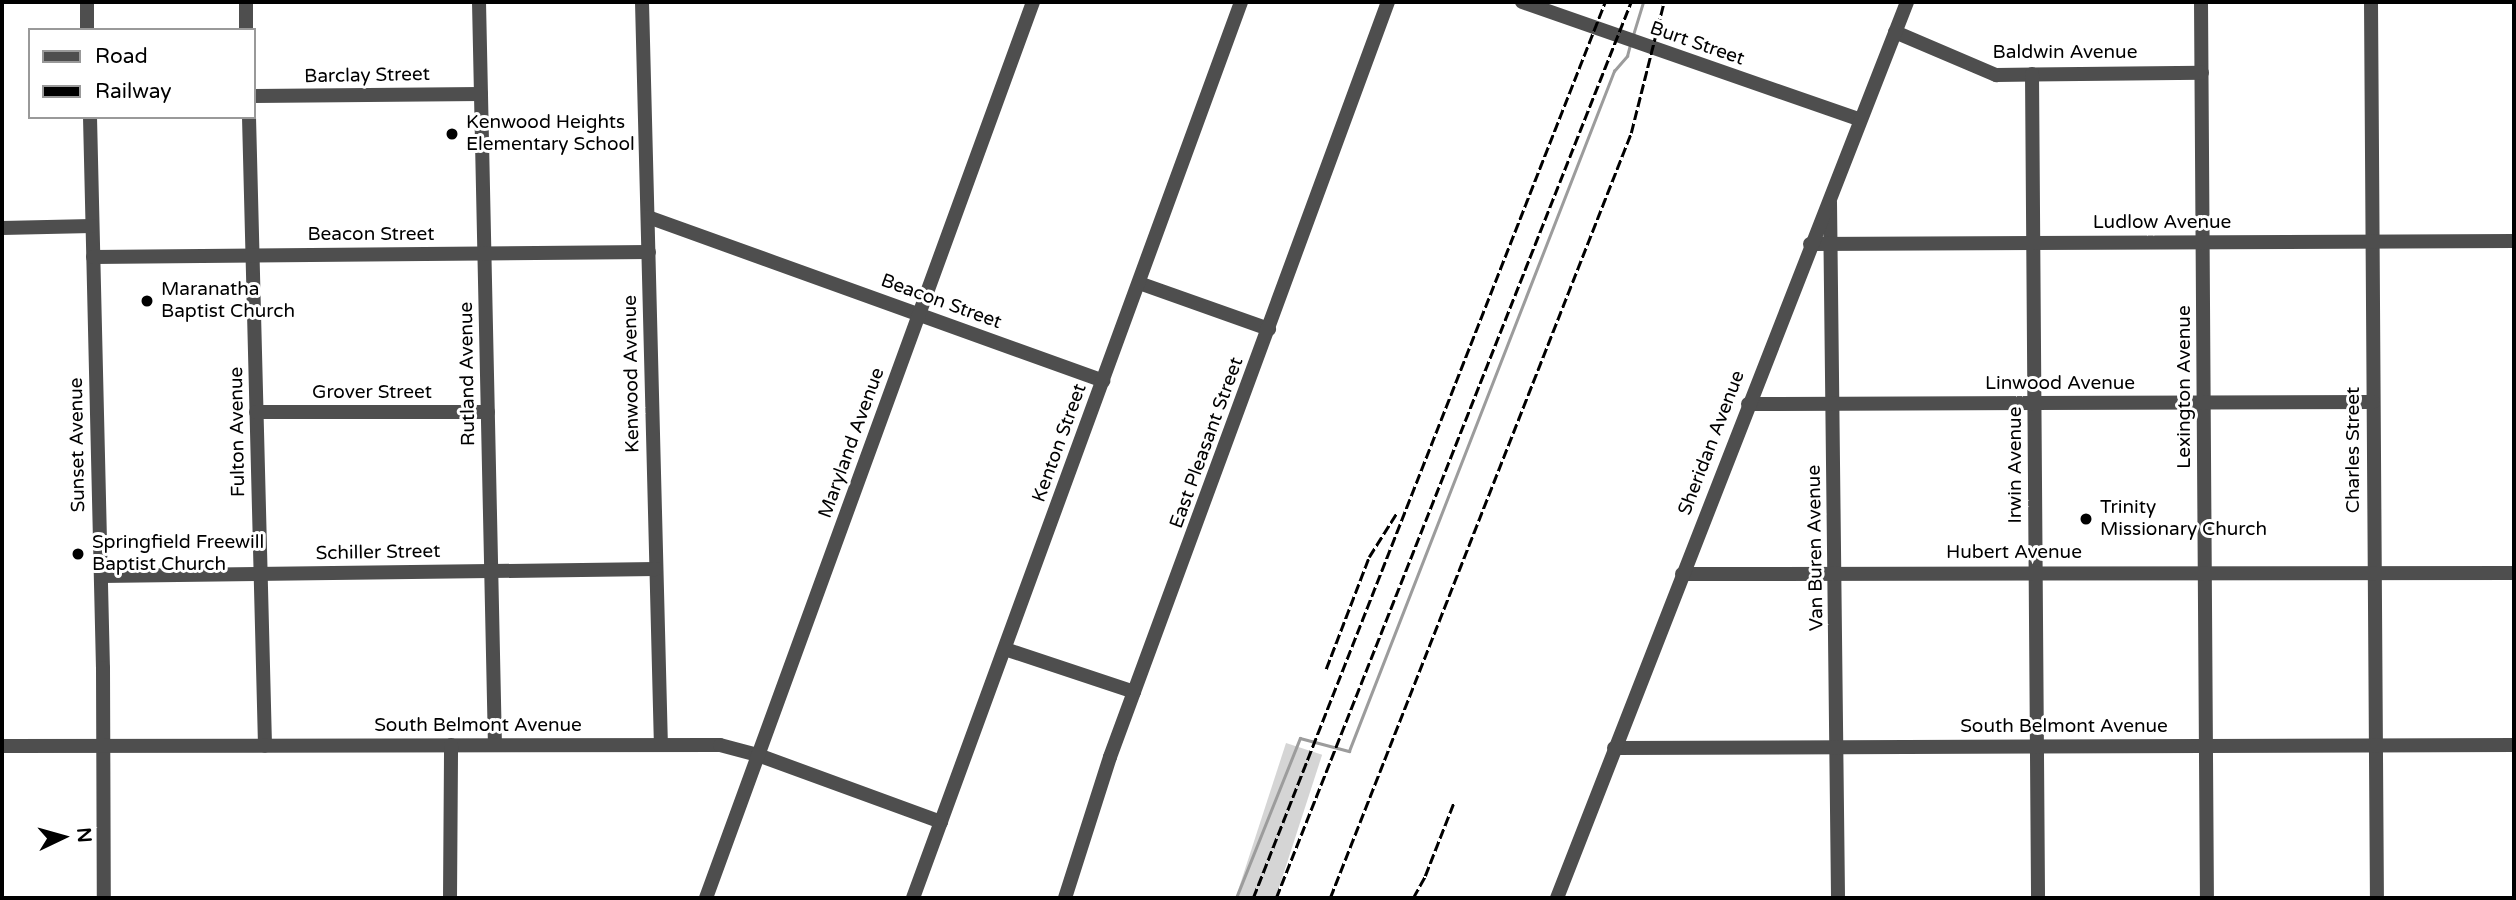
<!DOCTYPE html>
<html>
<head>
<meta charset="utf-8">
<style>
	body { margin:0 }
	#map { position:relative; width:2516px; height:900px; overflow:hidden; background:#fff; font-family:"Varela Round",sans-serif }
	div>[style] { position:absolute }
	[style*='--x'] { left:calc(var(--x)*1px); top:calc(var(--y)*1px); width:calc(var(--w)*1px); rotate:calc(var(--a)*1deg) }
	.green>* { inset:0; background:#d5d5d5; transform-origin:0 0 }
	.stream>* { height:2.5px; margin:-1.25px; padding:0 1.25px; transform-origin:1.25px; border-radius:1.25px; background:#9c9c9c }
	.minor>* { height:14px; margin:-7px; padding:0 7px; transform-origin:7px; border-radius:7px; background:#4e4e4e }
	.rail>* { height:2.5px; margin-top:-1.25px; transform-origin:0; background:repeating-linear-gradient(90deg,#000 0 10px,transparent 0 13.5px) }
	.dots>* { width:19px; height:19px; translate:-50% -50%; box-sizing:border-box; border:4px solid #fff; border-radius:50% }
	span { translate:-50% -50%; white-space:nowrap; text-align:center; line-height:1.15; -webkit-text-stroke:6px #fff; paint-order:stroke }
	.street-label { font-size:19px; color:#000 }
	.poi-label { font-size:19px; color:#000 }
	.left { translate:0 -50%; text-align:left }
	.frame { position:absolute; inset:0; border:4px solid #000; pointer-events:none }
	.legend { position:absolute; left:28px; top:28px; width:228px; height:91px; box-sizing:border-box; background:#fff; border:2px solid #999; margin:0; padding:9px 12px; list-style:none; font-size:21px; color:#000 }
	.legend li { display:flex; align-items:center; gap:14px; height:35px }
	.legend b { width:35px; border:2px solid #999 }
	.north { position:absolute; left:28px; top:802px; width:70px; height:70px; -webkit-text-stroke:5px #fff; paint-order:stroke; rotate:85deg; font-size:19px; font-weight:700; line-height:28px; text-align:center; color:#000 }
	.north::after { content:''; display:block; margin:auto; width:24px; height:32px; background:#000; clip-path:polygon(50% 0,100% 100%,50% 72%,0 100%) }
</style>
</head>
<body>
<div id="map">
	<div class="green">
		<div style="left:1286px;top:743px;width:38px;height:166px;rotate:18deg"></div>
	</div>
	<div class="stream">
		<div style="--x:1633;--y:35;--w:34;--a:-73"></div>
		<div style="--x:1236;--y:898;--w:172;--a:-68.2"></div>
		<div style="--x:1300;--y:738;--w:51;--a:14.9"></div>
		<div style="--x:1349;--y:751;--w:730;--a:-68.71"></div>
		<div style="--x:1614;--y:71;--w:20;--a:-49"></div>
		<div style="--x:1627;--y:56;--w:11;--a:-75"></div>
	</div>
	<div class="minor">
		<div style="--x:87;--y:2;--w:28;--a:90"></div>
		<div style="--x:246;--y:2;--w:28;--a:90"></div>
		<div style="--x:479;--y:2;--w:743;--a:88.77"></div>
		<div style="--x:642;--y:2;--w:743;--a:88.54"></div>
		<div style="--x:1522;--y:2;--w:358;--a:19.2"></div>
		<div style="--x:2201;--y:2;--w:896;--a:89.62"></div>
		<div style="--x:2371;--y:2;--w:896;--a:89.62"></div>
		<div style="--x:1895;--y:32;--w:110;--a:23.1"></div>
		<div style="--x:1996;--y:75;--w:206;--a:-0.6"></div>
		<div style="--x:2032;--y:74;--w:824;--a:89.58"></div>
		<div style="--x:254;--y:96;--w:227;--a:-0.5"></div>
		<div style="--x:90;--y:117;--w:551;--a:88.65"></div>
		<div style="--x:103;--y:668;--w:230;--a:89.8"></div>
		<div style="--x:249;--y:117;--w:629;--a:88.54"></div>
		<div style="--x:1830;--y:202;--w:696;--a:89.34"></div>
		<div style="--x:648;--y:217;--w:484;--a:19.8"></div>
		<div style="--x:2;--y:228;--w:90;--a:-1.3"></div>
		<div style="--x:1810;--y:244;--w:704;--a:-0.24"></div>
		<div style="--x:93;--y:257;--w:556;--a:-0.52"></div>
		<div style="--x:1139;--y:283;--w:138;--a:19.5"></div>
		<div style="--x:1748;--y:404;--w:625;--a:-0.18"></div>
		<div style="--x:256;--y:412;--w:232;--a:0"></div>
		<div style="--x:1682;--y:574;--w:832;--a:-0.07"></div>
		<div style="--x:101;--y:576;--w:555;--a:-0.72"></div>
		<div style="--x:1005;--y:649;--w:136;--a:18.4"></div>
		<div style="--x:2;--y:746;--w:718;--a:-0.08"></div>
		<div style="--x:720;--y:745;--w:39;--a:15"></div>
		<div style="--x:758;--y:755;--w:195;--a:20.1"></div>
		<div style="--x:1614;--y:748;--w:900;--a:-0.19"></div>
		<div style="--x:450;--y:898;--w:153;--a:-89.6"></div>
		<div style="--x:706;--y:898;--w:954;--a:-69.95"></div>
		<div style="--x:913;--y:898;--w:954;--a:-69.89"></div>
		<div style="--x:1065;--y:898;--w:148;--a:-72.3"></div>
		<div style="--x:1110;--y:757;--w:805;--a:-69.79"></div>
		<div style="--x:1557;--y:898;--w:962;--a:-68.66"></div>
	</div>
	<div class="rail">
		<div style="--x:1326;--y:669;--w:120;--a:-69"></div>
		<div style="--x:1369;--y:557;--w:51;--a:-57.9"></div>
		<div style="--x:1253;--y:898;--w:963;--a:-68.55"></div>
		<div style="--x:1276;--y:898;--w:964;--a:-68.39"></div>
		<div style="--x:1330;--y:898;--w:822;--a:-68.52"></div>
		<div style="--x:1631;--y:133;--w:135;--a:-75.9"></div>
		<div style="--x:1413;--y:898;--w:25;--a:-61"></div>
		<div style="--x:1425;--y:876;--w:79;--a:-68.6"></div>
	</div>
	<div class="dots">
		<div style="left:452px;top:134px;background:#000"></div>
		<div style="left:147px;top:301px;background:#000"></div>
		<div style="left:2086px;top:519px;background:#000"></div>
		<div style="left:78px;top:554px;background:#000"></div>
	</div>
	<div class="street-label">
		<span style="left:1697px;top:44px;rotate:19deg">Burt Street</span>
		<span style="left:2065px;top:53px">Baldwin Avenue</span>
		<span style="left:367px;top:76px;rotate:-1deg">Barclay Street</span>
		<span style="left:2162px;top:223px">Ludlow Avenue</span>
		<span style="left:371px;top:235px">Beacon Street</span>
		<span style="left:941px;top:302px;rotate:20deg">Beacon Street</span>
		<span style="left:468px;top:374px;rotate:-91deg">Rutland Avenue</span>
		<span style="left:632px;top:374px;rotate:-91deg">Kenwood Avenue</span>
		<span style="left:2060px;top:384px">Linwood Avenue</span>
		<span style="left:2185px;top:387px;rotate:-90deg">Lexington Avenue</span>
		<span style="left:372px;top:393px">Grover Street</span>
		<span style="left:238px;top:432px;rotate:-91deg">Fulton Avenue</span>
		<span style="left:852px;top:443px;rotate:-70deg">Maryland Avenue</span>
		<span style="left:1060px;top:443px;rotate:-70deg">Kenton Street</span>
		<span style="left:1207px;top:443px;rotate:-70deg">East Pleasant Street</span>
		<span style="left:1712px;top:443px;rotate:-69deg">Sheridan Avenue</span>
		<span style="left:78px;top:445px;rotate:-91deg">Sunset Avenue</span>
		<span style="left:2354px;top:450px;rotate:-90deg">Charles Street</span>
		<span style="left:2016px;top:465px;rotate:-90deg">Irwin Avenue</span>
		<span style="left:1816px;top:548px;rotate:-91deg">Van Buren Avenue</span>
		<span style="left:378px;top:553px;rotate:-1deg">Schiller Street</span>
		<span style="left:2014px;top:553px">Hubert Avenue</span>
		<span style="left:478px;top:726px">South Belmont Avenue</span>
		<span style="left:2064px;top:727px">South Belmont Avenue</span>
	</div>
	<div class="poi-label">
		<span class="left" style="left:466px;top:134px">Kenwood Heights<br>Elementary School</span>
		<span class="left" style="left:161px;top:301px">Maranatha<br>Baptist Church</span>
		<span class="left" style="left:2100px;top:519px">Trinity<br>Missionary Church</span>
		<span class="left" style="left:92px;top:554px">Springfield Freewill<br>Baptist Church</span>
	</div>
	<div class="frame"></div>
	<ul class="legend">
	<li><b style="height:9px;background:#4e4e4e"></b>Road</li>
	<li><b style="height:9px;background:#000"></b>Railway</li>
	</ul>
	<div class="north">N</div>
</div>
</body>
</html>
